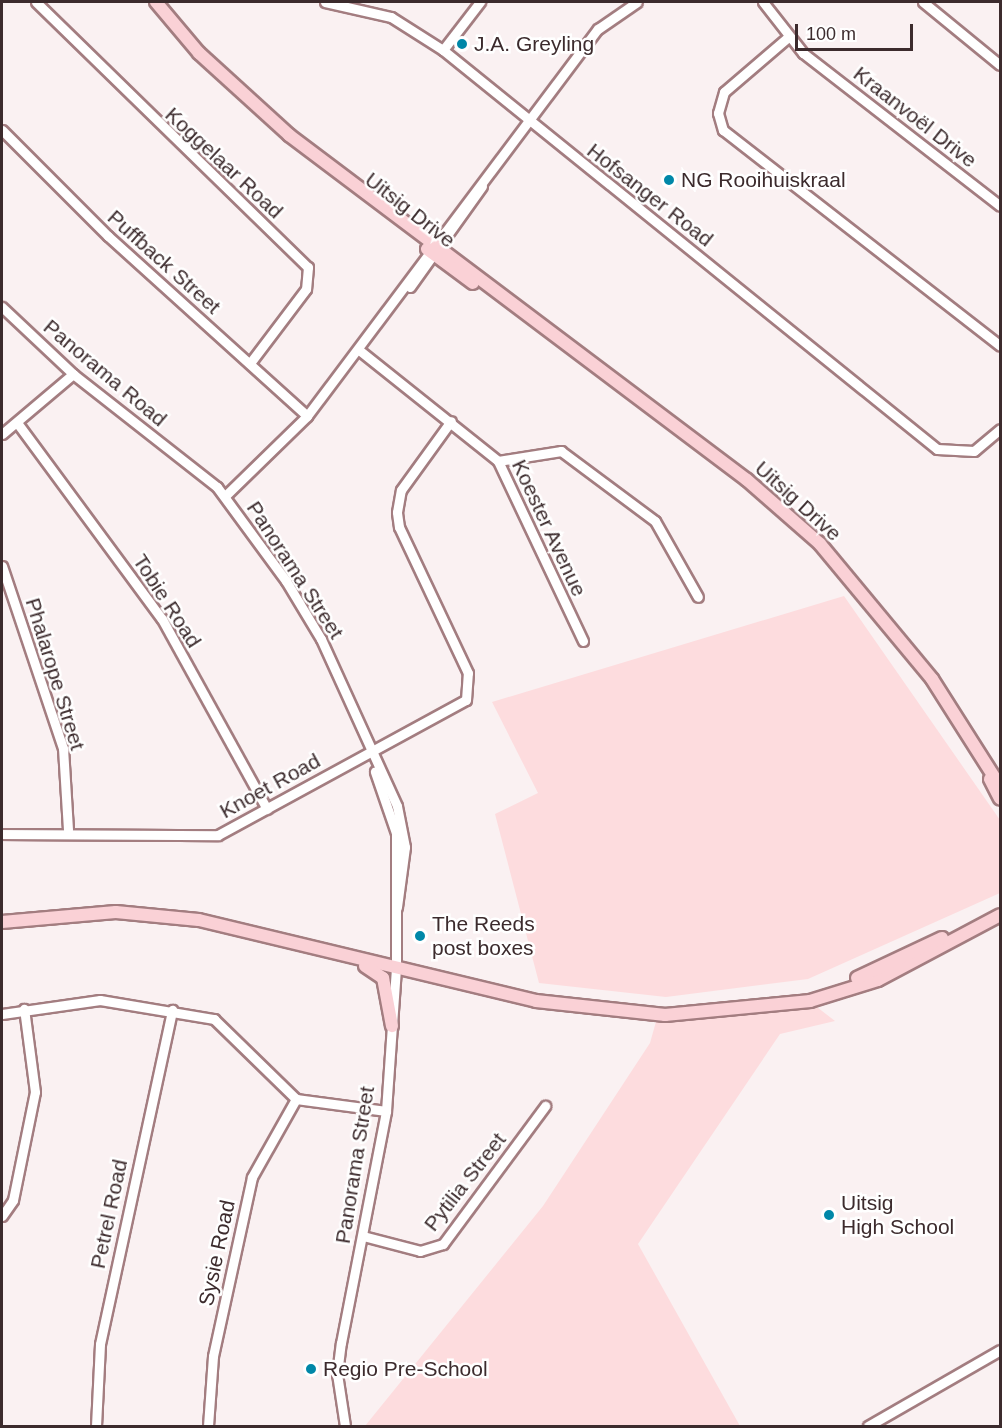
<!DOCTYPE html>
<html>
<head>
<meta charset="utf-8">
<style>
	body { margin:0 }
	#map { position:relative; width:1002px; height:1428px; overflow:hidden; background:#faf1f2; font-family:Helvetica,sans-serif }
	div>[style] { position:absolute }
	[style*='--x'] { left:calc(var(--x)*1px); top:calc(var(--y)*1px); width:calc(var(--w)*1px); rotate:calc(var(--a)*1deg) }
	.green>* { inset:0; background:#fddcde }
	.roads { filter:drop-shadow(2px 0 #a37d80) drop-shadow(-2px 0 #a37d80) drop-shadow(0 2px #a37d80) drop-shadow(0 -2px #a37d80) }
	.minor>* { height:9px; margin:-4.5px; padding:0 4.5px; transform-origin:4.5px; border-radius:4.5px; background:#fff }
	.major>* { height:12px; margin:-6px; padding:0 6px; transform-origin:6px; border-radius:6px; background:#fad1d6 }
	.dots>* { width:16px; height:16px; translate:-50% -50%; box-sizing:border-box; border:3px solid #fff; border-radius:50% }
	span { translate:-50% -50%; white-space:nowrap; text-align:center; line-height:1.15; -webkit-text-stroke:5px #fff; paint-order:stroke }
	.poi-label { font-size:21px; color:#3c2b2d }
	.left { translate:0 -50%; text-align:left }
	.street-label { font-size:21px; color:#3c2b2d }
	.frame { position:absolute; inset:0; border:3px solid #3c2b2d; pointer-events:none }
	.scale { position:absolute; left:795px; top:24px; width:118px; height:27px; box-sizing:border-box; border:3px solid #3c2b2d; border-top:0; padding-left:8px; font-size:18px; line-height:21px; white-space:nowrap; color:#3c2b2d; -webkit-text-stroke:4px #fff; paint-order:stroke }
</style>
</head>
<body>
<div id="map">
	<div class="green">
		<div style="clip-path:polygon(844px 596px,1000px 820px,1000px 893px,808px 979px,666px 997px,539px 983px,495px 814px,538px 793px,492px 702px)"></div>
		<div style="clip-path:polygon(813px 1004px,835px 1021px,780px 1034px,638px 1244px,740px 1426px,365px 1426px,543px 1206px,650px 1043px,657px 1018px)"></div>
	</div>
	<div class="roads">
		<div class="minor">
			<div style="--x:36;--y:2;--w:380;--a:44.3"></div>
			<div style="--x:308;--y:267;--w:22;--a:95"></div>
			<div style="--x:306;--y:289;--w:93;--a:127.1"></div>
			<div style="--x:325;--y:2;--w:68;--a:12.8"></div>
			<div style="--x:391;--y:17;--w:62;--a:32.4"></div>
			<div style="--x:443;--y:50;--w:635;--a:38.93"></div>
			<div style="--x:937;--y:449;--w:37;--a:3"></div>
			<div style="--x:974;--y:451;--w:34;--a:-40"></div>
			<div style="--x:763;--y:2;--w:65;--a:51.9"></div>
			<div style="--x:803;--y:53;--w:249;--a:37.8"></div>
			<div style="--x:923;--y:2;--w:99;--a:39.3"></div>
			<div style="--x:787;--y:38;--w:83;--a:139.4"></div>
			<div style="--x:724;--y:92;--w:22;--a:106"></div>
			<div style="--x:718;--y:113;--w:18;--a:74"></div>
			<div style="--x:723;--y:130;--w:351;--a:37.9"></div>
			<div style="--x:443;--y:50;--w:61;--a:-52.4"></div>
			<div style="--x:2;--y:130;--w:150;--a:45"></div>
			<div style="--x:108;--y:236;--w:268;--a:42.1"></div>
			<div style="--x:410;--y:287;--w:124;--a:-54.5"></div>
			<div style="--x:2;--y:307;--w:98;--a:43.3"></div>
			<div style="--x:73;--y:374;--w:183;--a:38.1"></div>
			<div style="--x:217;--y:487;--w:117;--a:53.7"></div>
			<div style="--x:286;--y:581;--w:68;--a:58.9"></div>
			<div style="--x:321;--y:639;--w:183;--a:65.5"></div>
			<div style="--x:397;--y:806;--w:42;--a:79"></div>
			<div style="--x:405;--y:847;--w:61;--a:97.6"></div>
			<div style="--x:359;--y:350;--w:178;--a:38.6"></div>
			<div style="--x:498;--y:461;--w:199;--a:64.7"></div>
			<div style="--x:18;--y:424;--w:242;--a:53.6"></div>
			<div style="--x:162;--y:619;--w:217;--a:61.1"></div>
			<div style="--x:2;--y:434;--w:93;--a:-40.2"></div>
			<div style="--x:498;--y:461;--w:64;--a:-9"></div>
			<div style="--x:561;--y:451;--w:117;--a:36.7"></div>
			<div style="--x:655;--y:521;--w:87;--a:60.5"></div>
			<div style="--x:225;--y:496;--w:115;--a:-44.3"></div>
			<div style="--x:307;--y:416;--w:484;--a:-53.1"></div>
			<div style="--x:598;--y:29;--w:47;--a:-34.7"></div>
			<div style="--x:2;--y:566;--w:192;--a:71.5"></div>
			<div style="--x:63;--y:748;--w:82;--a:86.5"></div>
			<div style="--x:2;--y:834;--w:216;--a:0.3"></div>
			<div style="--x:218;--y:835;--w:282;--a:-28.6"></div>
			<div style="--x:466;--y:700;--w:27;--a:-86"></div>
			<div style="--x:468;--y:673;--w:161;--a:-115.3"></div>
			<div style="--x:399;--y:527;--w:15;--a:-98"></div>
			<div style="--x:397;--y:512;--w:22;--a:-80"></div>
			<div style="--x:401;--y:490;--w:85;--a:-54.1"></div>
			<div style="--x:2;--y:1014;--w:99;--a:-8.1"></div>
			<div style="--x:100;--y:1000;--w:116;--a:9.5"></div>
			<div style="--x:214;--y:1019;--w:115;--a:44.3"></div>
			<div style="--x:296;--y:1099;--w:91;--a:7.6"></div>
			<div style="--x:2;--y:1216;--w:19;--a:-55"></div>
			<div style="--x:13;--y:1200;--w:110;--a:-78.5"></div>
			<div style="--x:35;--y:1092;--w:84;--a:-97.5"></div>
			<div style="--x:363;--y:1236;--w:59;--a:14.7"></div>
			<div style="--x:420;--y:1251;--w:24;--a:-17"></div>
			<div style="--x:443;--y:1244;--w:172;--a:-53.5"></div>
			<div style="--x:96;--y:1426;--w:82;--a:-87.2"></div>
			<div style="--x:100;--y:1344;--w:342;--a:-77.8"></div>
			<div style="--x:208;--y:1426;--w:70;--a:-85.9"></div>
			<div style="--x:213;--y:1356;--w:183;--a:-77.7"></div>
			<div style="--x:252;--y:1177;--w:90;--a:-60.6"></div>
			<div style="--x:345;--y:1426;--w:53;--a:-98.7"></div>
			<div style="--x:337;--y:1374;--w:31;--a:-83"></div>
			<div style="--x:341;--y:1343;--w:236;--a:-79"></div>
			<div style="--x:386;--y:1111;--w:143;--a:-86"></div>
			<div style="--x:396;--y:968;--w:135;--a:-90"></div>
			<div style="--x:396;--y:833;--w:65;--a:-109"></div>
			<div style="--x:868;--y:1426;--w:152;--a:-29.9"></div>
		</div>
		<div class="major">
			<div style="--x:156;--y:2;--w:67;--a:49.9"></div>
			<div style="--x:199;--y:53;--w:122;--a:42.3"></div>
			<div style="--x:289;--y:135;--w:573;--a:36.99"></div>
			<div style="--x:747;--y:480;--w:97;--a:41.2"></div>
			<div style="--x:820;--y:544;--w:175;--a:50.3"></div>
			<div style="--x:932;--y:679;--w:127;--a:57.6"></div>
			<div style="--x:427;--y:249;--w:57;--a:36.5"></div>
			<div style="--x:990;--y:779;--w:22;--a:63"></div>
			<div style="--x:2;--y:922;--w:114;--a:-5"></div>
			<div style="--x:116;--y:912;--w:83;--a:5.5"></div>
			<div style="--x:199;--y:920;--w:347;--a:13.5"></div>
			<div style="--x:536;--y:1001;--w:130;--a:6.2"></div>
			<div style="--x:665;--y:1015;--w:146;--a:-5.5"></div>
			<div style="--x:810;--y:1001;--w:71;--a:-17.2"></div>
			<div style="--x:878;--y:980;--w:138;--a:-28"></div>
			<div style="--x:365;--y:966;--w:22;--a:34"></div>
			<div style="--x:383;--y:978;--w:49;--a:79.4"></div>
			<div style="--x:857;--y:978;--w:94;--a:-25.2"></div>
		</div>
	</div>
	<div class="dots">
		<div style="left:462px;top:44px;background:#0087a8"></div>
		<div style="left:669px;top:180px;background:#0087a8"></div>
		<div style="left:420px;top:936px;background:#0087a8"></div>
		<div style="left:829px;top:1215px;background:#0087a8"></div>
		<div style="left:311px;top:1369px;background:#0087a8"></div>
	</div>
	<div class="poi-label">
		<span class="left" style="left:474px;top:44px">J.A. Greyling</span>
		<span class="left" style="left:681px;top:180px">NG Rooihuiskraal</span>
		<span class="left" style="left:432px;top:936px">The Reeds<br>post boxes</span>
		<span class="left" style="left:841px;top:1215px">Uitsig<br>High School</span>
		<span class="left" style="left:323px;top:1369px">Regio Pre-School</span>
	</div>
	<div class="street-label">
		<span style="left:915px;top:117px;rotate:38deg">Kraanvoël Drive</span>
		<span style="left:224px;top:163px;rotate:43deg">Koggelaar Road</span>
		<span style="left:650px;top:195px;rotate:38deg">Hofsanger Road</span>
		<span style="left:410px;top:210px;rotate:38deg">Uitsig Drive</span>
		<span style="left:164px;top:262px;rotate:42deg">Puffback Street</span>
		<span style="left:105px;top:373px;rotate:40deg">Panorama Road</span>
		<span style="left:798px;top:501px;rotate:42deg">Uitsig Drive</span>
		<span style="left:549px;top:528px;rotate:65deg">Koester Avenue</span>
		<span style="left:295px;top:570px;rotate:57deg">Panorama Street</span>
		<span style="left:167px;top:601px;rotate:57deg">Tobie Road</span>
		<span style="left:55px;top:674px;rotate:73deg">Phalarope Street</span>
		<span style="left:270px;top:786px;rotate:-29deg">Knoet Road</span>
		<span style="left:355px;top:1165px;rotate:-81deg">Panorama Street</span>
		<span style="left:465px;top:1182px;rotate:-52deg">Pytilia Street</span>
		<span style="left:109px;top:1214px;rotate:-78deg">Petrel Road</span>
		<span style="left:217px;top:1253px;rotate:-78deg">Sysie Road</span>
	</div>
	<div class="frame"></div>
	<div class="scale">100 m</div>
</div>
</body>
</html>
